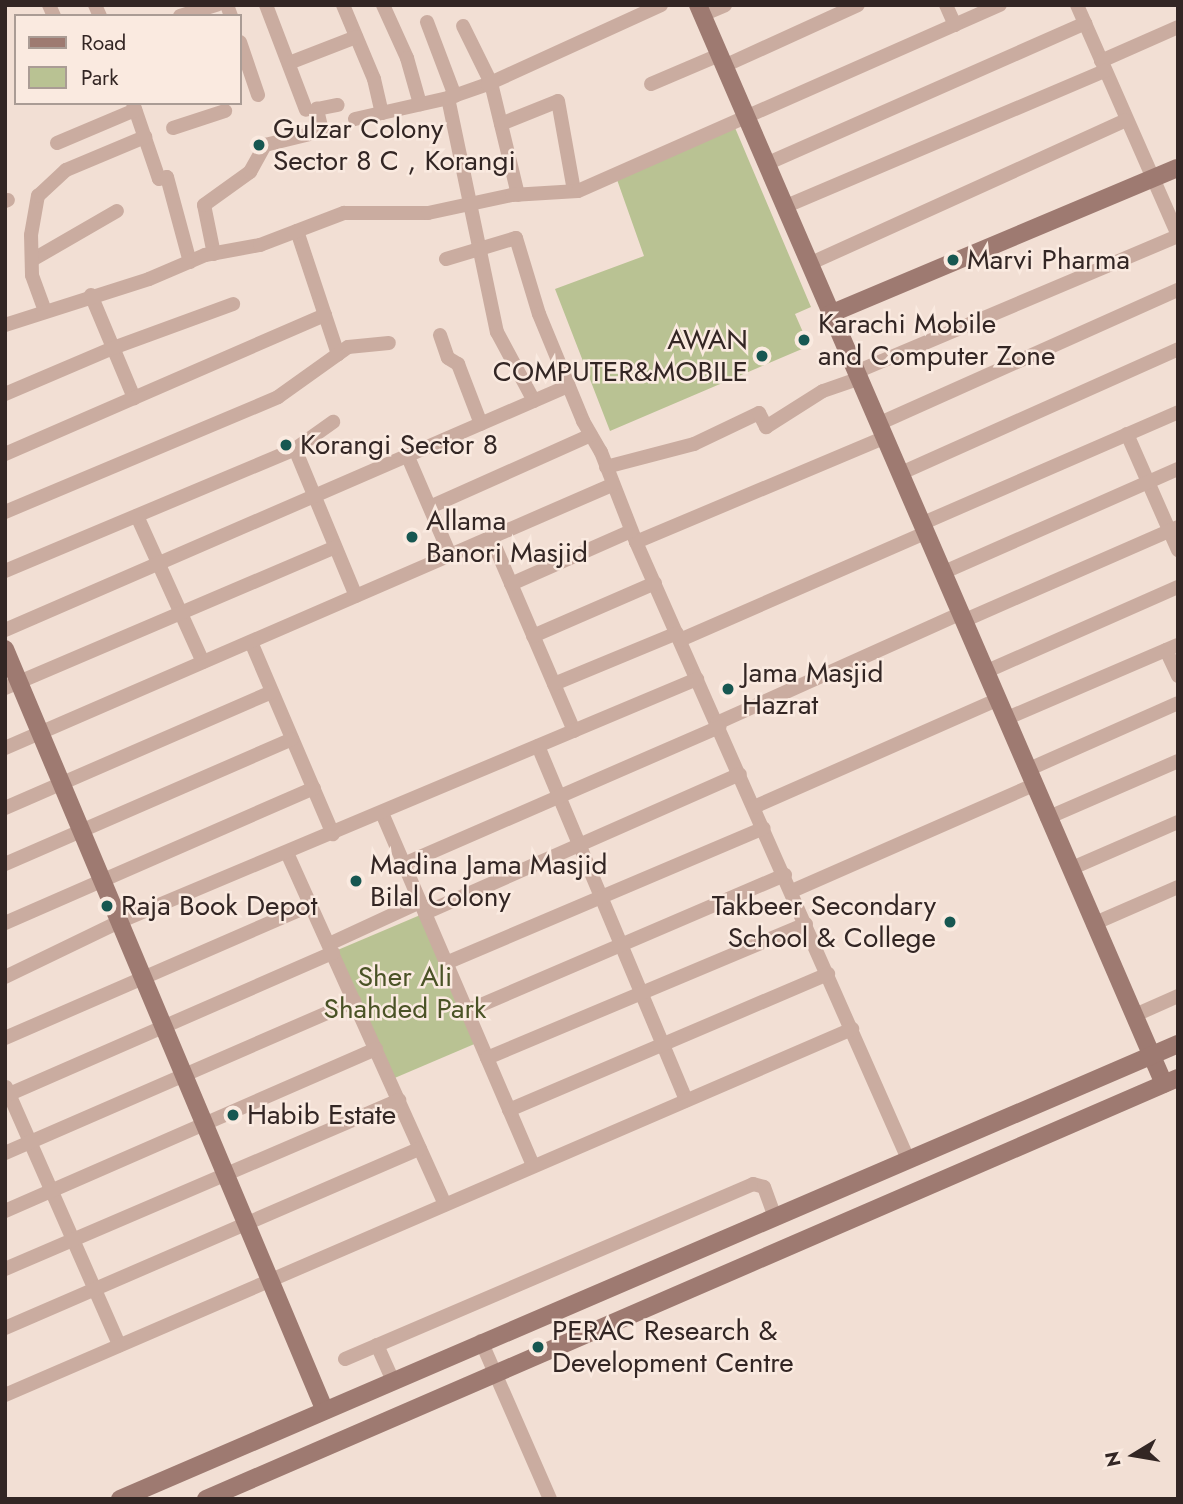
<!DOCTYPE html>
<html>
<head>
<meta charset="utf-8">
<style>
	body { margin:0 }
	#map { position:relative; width:1183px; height:1504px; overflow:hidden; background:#f2dfd4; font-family:Jost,sans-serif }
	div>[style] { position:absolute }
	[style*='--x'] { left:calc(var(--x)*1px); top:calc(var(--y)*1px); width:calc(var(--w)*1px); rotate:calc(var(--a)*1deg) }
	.green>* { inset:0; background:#b9c293; transform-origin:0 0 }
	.street>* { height:14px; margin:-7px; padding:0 7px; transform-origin:7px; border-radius:7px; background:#caaca0 }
	.secondary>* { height:18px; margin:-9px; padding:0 9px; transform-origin:9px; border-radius:9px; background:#9e7a71 }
	.dots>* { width:19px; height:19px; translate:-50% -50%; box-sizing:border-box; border:4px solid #faeae0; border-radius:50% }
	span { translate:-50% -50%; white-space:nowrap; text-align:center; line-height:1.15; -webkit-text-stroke:5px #faeae0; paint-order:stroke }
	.poi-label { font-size:28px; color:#332624 }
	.left { translate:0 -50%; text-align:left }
	.right { translate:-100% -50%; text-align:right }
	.park-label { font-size:28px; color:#4a5326 }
	.frame { position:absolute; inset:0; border:7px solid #332624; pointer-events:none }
	.legend { position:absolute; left:14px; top:14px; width:228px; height:91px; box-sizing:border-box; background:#faeae0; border:2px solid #aa9c95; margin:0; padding:9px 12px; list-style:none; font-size:21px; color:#332624 }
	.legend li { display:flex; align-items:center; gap:14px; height:35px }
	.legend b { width:35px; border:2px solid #aa9c95 }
	.north { position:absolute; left:1099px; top:1420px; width:70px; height:70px; -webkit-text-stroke:5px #faeae0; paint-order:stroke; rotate:259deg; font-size:19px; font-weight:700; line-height:28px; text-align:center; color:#332624 }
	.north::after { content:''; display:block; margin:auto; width:24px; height:32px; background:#332624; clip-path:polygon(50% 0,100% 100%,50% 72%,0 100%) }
</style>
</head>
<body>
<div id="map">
	<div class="green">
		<div style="clip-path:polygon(733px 123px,811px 307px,795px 314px,809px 346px,610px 431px,555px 289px,644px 256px,615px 174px)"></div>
		<div style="left:425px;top:913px;width:140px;height:100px;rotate:67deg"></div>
	</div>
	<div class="street">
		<div style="--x:49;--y:5;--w:12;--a:66"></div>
		<div style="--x:95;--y:5;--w:12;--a:66"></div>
		<div style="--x:227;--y:5;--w:12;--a:70"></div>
		<div style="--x:266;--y:5;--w:112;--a:69.1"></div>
		<div style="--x:343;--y:5;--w:80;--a:67.3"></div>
		<div style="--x:374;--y:79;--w:35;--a:77"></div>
		<div style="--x:383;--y:5;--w:58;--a:65.6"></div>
		<div style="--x:407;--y:58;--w:48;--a:74.2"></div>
		<div style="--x:946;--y:5;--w:22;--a:66"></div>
		<div style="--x:1077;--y:5;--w:251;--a:66.3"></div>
		<div style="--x:702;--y:15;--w:25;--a:-23"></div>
		<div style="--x:180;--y:16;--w:39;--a:-17"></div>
		<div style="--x:427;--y:22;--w:79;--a:69.3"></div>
		<div style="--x:463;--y:26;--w:64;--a:63.8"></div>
		<div style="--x:491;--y:83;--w:115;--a:76.4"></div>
		<div style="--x:240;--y:42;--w:56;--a:71.2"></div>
		<div style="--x:1101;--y:61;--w:84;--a:-23.8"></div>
		<div style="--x:289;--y:63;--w:72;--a:-21.2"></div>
		<div style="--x:724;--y:66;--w:147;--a:-24.5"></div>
		<div style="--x:651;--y:84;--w:74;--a:-23.1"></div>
		<div style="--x:448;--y:98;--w:239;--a:78.2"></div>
		<div style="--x:497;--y:332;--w:78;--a:61.8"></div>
		<div style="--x:133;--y:103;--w:80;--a:71.1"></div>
		<div style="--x:159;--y:179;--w:8;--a:-14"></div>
		<div style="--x:167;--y:177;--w:88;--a:74.9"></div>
		<div style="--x:355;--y:119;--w:95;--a:-12.7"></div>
		<div style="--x:448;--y:98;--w:42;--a:-19.3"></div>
		<div style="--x:488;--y:84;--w:190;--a:-24.5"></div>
		<div style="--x:501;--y:124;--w:61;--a:-22"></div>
		<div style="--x:558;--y:101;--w:91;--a:79.9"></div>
		<div style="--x:173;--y:128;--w:55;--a:-18.1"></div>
		<div style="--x:57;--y:143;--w:85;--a:-22.9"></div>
		<div style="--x:766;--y:164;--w:349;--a:-23.8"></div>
		<div style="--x:5;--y:201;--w:3;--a:-18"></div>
		<div style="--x:784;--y:207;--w:349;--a:-23"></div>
		<div style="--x:297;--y:231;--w:130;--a:71.6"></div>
		<div style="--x:214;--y:254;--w:50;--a:-101.5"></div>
		<div style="--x:204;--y:205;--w:57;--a:-35.7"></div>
		<div style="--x:250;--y:172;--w:31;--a:-61"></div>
		<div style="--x:265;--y:145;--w:59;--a:-13.8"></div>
		<div style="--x:322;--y:131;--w:23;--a:-103"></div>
		<div style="--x:317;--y:109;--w:21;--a:-11"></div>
		<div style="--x:446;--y:259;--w:73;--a:-16.7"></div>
		<div style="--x:516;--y:238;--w:79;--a:73.2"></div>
		<div style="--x:539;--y:314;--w:116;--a:67.6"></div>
		<div style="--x:583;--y:421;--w:36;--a:60"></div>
		<div style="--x:601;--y:452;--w:97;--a:68.7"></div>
		<div style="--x:636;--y:542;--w:674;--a:66.21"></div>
		<div style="--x:32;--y:260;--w:98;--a:-30"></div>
		<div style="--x:809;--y:264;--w:348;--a:-24.4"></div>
		<div style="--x:91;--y:295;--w:112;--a:67.3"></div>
		<div style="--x:45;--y:311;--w:38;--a:-110"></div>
		<div style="--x:32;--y:275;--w:40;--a:-91.4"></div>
		<div style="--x:31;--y:235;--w:40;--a:-80"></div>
		<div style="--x:38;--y:196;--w:38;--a:-43"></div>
		<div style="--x:66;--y:170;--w:86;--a:-22.7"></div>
		<div style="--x:5;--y:325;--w:151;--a:-17.7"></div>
		<div style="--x:149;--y:279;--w:61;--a:-23.2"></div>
		<div style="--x:205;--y:255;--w:56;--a:-10.3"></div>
		<div style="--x:260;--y:245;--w:90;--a:-20.9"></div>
		<div style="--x:344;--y:213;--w:84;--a:0"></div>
		<div style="--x:428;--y:213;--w:86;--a:-12.1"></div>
		<div style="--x:512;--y:195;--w:66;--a:-3.5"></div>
		<div style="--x:578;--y:191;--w:461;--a:-23.8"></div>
		<div style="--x:440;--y:335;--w:24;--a:71"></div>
		<div style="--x:448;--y:358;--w:12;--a:31"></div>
		<div style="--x:458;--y:364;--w:64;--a:69"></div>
		<div style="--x:856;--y:372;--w:350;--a:-22.9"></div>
		<div style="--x:5;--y:394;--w:117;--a:-23.1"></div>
		<div style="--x:113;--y:348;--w:128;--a:-20.1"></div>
		<div style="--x:878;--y:424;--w:329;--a:-24.1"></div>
		<div style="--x:1127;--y:434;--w:127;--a:66.3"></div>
		<div style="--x:295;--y:449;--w:159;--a:67.5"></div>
		<div style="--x:5;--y:454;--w:349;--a:-23.5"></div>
		<div style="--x:408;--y:457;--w:107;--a:66.8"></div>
		<div style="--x:606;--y:467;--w:91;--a:-14.6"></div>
		<div style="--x:694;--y:444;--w:72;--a:-25.5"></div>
		<div style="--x:759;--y:413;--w:16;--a:63"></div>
		<div style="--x:766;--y:427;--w:67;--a:-32.3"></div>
		<div style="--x:823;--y:391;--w:37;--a:-19"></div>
		<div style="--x:899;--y:474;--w:306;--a:-24.1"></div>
		<div style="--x:430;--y:507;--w:176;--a:-24.1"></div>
		<div style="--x:5;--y:512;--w:296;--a:-22.8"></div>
		<div style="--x:278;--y:397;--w:86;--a:-35.5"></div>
		<div style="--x:348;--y:347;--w:41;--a:-5.6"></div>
		<div style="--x:137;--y:516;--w:160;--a:65.7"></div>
		<div style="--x:921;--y:524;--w:280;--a:-23.5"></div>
		<div style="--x:491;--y:537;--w:211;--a:66.8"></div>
		<div style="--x:636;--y:542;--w:269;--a:-22.8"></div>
		<div style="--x:5;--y:571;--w:315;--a:-22.8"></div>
		<div style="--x:295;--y:449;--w:47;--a:-35.4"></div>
		<div style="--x:942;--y:573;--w:258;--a:-23.8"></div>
		<div style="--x:511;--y:584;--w:131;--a:-23.8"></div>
		<div style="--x:963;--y:621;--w:235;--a:-23.6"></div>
		<div style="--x:5;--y:630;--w:614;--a:-23.43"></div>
		<div style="--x:533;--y:636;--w:133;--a:-23.5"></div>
		<div style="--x:680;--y:640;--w:267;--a:-23.6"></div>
		<div style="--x:251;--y:642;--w:209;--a:66.9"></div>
		<div style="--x:1166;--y:650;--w:29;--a:65"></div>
		<div style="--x:985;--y:672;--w:211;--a:-23.8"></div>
		<div style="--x:554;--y:684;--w:133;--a:-22.5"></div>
		<div style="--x:5;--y:688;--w:359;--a:-23.1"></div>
		<div style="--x:1005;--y:719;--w:188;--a:-23.2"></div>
		<div style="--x:717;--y:723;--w:266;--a:-24.2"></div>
		<div style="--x:538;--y:746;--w:384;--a:67.3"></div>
		<div style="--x:5;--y:748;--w:662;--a:-23.43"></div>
		<div style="--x:1027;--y:770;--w:165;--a:-23.9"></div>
		<div style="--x:754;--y:807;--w:266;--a:-23.8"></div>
		<div style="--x:5;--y:808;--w:291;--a:-23.5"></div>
		<div style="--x:382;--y:813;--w:384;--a:66.8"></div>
		<div style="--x:1047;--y:818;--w:143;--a:-23.5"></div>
		<div style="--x:288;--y:855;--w:383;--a:65.8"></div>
		<div style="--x:5;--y:864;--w:313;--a:-23.5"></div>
		<div style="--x:404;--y:864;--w:344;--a:-23.5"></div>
		<div style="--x:1070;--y:869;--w:118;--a:-23.5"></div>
		<div style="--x:792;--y:891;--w:264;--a:-23.7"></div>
		<div style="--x:425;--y:913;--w:344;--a:-23.8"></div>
		<div style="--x:5;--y:923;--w:337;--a:-23.6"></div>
		<div style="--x:1093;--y:924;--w:93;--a:-23.5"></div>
		<div style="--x:329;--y:944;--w:100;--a:-24.8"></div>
		<div style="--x:446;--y:963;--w:345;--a:-23"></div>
		<div style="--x:5;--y:977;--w:129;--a:-25.8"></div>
		<div style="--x:121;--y:921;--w:625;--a:-22.79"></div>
		<div style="--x:467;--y:1011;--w:346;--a:-23.2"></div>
		<div style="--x:1133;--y:1016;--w:49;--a:-24"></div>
		<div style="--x:5;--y:1038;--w:334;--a:-23.5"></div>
		<div style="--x:487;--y:1058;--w:346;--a:-22.8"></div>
		<div style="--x:6;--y:1087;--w:282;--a:66.3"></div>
		<div style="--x:5;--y:1096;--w:358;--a:-23.6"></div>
		<div style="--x:509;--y:1110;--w:347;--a:-23.1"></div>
		<div style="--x:5;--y:1153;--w:381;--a:-23.5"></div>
		<div style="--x:5;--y:1211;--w:405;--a:-23.6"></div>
		<div style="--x:5;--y:1269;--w:429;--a:-23.2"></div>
		<div style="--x:5;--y:1328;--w:452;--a:-23.4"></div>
		<div style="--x:481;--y:1341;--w:172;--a:66.4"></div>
		<div style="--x:377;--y:1345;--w:39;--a:66"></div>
		<div style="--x:345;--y:1359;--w:444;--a:-23.2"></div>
		<div style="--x:753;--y:1184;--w:11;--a:15"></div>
		<div style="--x:764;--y:1187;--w:29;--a:70"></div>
		<div style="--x:5;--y:1395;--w:923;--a:-23.37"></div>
	</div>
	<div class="secondary">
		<div style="--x:698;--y:5;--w:1175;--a:66.64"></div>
		<div style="--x:830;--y:314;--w:377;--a:-22.8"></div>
		<div style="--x:5;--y:649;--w:826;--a:67.22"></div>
		<div style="--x:120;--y:1499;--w:1152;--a:-23.27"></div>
		<div style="--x:206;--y:1499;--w:1059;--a:-23.42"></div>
	</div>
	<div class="dots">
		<div style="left:259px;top:145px;background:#175751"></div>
		<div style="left:953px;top:260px;background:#175751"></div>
		<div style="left:804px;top:340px;background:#175751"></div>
		<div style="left:762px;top:356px;background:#175751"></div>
		<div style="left:286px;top:445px;background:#175751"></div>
		<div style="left:412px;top:537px;background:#175751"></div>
		<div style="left:728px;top:689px;background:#175751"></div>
		<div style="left:356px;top:881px;background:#175751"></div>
		<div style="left:107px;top:906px;background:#175751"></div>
		<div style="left:950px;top:922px;background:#175751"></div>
		<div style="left:233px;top:1115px;background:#175751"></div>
		<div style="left:538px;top:1347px;background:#175751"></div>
	</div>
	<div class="poi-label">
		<span class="left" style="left:273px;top:145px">Gulzar Colony<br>Sector 8 C , Korangi</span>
		<span class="left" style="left:967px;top:260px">Marvi Pharma</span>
		<span class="left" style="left:818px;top:340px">Karachi Mobile<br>and Computer Zone</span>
		<span class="right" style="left:748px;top:356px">AWAN<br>COMPUTER&amp;MOBILE</span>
		<span class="left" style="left:300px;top:445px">Korangi Sector 8</span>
		<span class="left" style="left:426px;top:537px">Allama<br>Banori Masjid</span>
		<span class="left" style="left:742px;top:689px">Jama Masjid<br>Hazrat</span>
		<span class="left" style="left:370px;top:881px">Madina Jama Masjid<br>Bilal Colony</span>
		<span class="left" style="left:121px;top:906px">Raja Book Depot</span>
		<span class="right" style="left:936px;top:922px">Takbeer Secondary<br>School &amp; College</span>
		<span class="left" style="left:247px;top:1115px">Habib Estate</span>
		<span class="left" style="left:552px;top:1347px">PERAC Research &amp;<br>Development Centre</span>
	</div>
	<div class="park-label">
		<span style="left:405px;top:993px">Sher Ali<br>Shahded Park</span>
	</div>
	<div class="frame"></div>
	<ul class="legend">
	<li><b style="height:9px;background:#9e7a71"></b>Road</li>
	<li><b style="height:19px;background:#b9c293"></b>Park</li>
	</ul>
	<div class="north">N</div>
</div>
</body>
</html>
